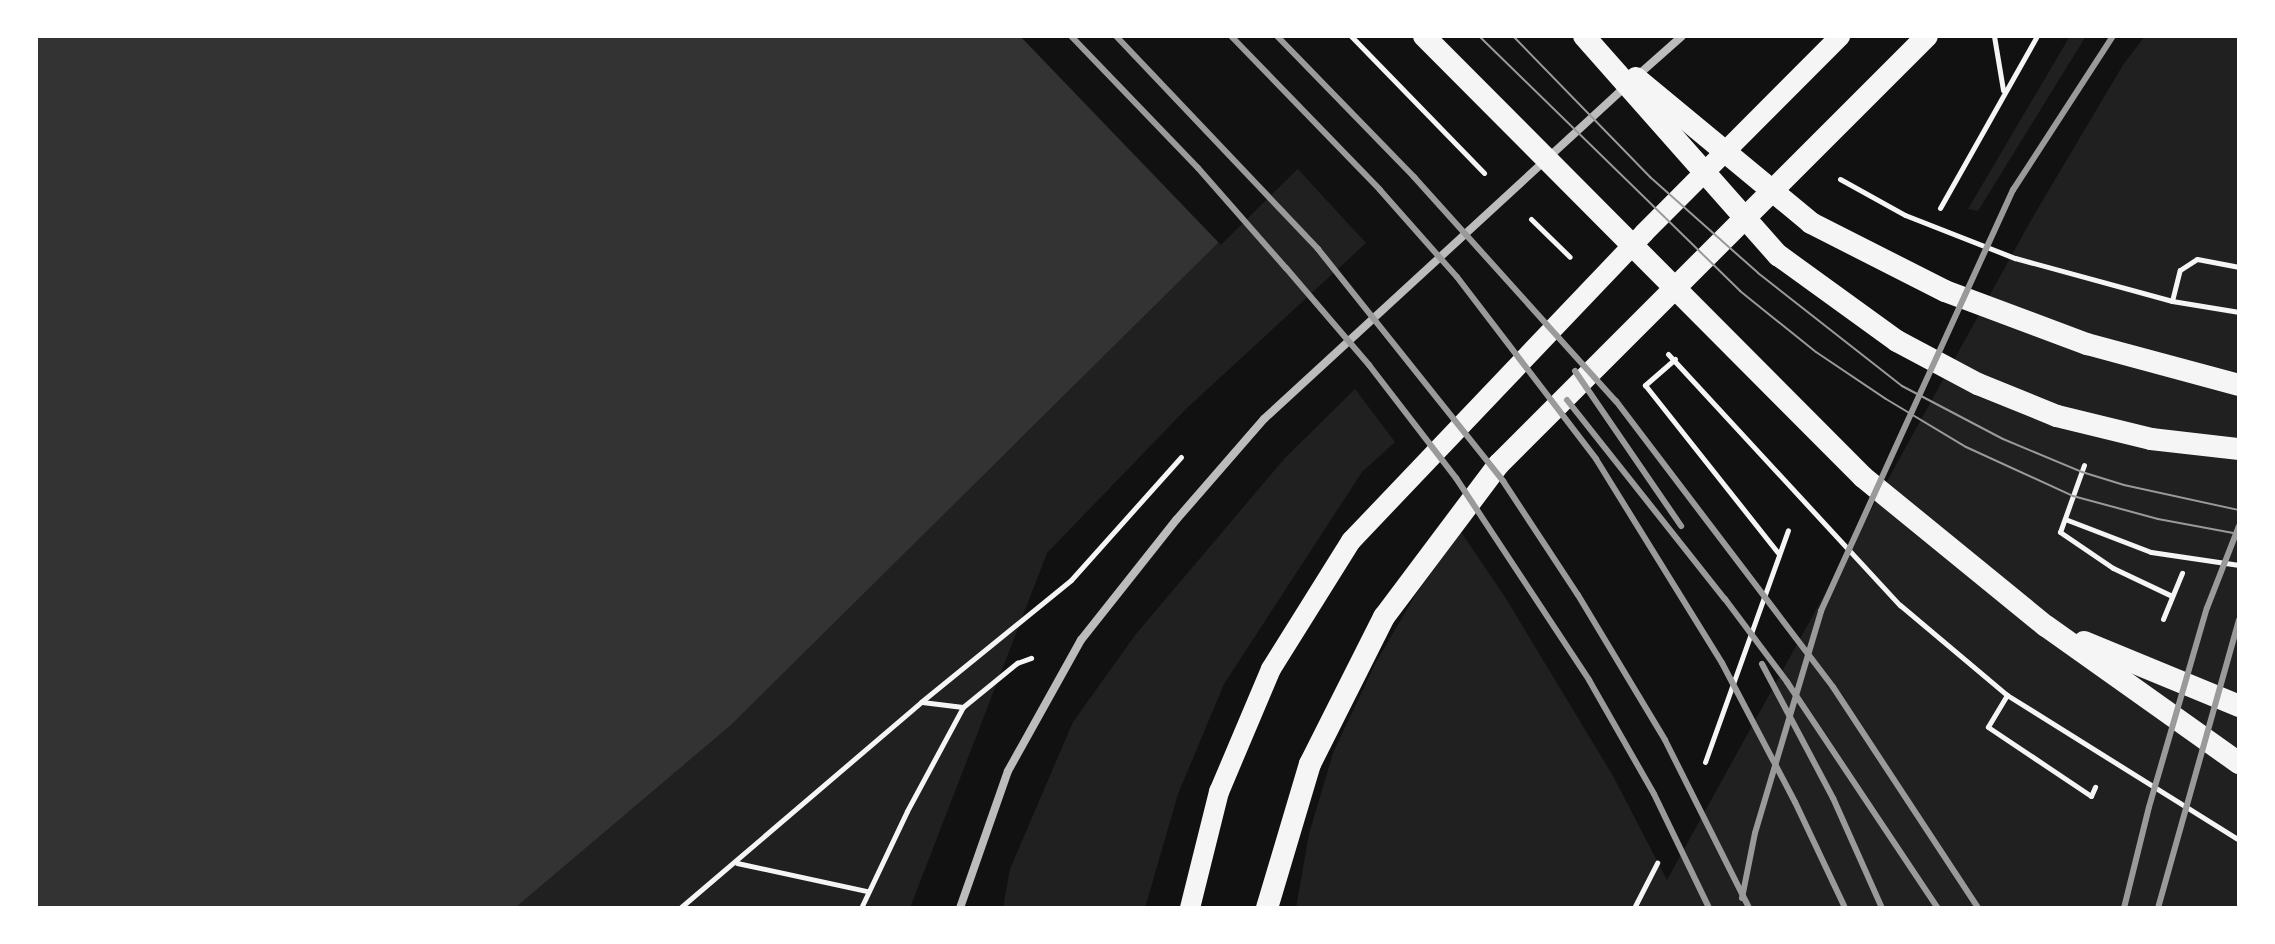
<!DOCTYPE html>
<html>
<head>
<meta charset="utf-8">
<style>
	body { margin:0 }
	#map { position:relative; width:2275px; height:944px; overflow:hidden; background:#111; font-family:Commissioner,sans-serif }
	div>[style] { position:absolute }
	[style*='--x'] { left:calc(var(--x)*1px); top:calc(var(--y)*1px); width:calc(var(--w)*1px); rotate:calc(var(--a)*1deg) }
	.green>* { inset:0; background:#202020 }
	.water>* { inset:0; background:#333 }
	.pier>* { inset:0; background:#111 }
	.path>* { height:5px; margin:-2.5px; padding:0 2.5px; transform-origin:2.5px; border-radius:2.5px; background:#f5f5f5 }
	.minor>* { height:8px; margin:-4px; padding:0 4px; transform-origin:4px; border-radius:4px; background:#bcbcbc }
	.primary>* { height:20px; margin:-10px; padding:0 10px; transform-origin:10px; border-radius:10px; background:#f5f5f5 }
	.trunk>* { height:22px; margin:-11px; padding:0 11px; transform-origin:11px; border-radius:11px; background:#f5f5f5 }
	.tram>* { height:2px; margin:-1px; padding:0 1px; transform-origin:1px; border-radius:1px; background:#9a9a9a }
	.rail>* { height:6px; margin:-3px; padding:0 3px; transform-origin:3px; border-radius:3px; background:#9a9a9a }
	span { translate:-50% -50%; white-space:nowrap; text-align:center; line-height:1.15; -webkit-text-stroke:6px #fff; paint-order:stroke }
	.frame { position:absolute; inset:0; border:38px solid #fff; pointer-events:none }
</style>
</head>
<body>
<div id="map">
	<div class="green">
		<div style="clip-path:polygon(2070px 36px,2086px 36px,1978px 211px,1968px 209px)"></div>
		<div style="clip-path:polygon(2145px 36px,2239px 36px,2239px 908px,1296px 908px,1309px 834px,1333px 753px,1375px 664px,1416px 594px,1461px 532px,1505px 597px,1613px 776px,1667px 880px,2030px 222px,2123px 65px)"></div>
		<div style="clip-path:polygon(1295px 166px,1366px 243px,1187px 408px,1047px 553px,910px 908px,515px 908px,731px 725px)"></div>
		<div style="clip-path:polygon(1355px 389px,1395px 442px,1362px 472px,1224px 684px,1178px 794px,1145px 908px,1003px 908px,1010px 869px,1073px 722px,1136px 634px,1285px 458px)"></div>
	</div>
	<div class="water">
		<div style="clip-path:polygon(36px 36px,1427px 36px,731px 725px,515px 908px,36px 908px)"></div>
	</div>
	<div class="pier">
		<div style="clip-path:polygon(1020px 36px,1431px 36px,1221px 245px)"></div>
	</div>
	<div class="path">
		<div style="--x:1351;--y:36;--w:191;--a:45.8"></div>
		<div style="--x:1994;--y:36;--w:55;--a:80.5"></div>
		<div style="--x:1840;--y:179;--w:74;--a:29"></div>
		<div style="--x:1905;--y:215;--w:118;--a:21.4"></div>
		<div style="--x:2015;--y:258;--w:163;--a:15.3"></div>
		<div style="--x:2172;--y:301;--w:68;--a:9.3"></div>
		<div style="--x:1940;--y:208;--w:197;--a:-60.6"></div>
		<div style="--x:1531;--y:219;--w:54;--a:44.3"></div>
		<div style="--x:2172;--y:301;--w:32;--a:-76"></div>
		<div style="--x:2180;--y:270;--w:20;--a:-33"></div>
		<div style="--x:2197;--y:259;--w:43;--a:10.8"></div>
		<div style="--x:1668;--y:354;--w:342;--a:47.3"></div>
		<div style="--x:1900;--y:605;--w:140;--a:40.1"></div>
		<div style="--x:2007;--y:695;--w:274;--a:32"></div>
		<div style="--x:1675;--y:359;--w:40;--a:139"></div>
		<div style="--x:1645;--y:385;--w:214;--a:51.6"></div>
		<div style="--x:2084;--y:465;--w:71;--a:109.7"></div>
		<div style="--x:2060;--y:532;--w:64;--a:34.2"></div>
		<div style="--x:2113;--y:568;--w:65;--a:25.4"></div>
		<div style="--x:2065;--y:519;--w:92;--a:21"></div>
		<div style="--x:2151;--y:552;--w:89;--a:8.4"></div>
		<div style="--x:2163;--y:619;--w:50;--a:-67.6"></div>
		<div style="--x:2007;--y:695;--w:37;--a:121"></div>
		<div style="--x:1988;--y:727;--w:124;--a:33.8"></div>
		<div style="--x:2091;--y:796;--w:10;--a:-66"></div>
		<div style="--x:922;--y:702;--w:41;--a:7"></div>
		<div style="--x:1705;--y:762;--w:246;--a:-70.3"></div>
		<div style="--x:737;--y:863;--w:133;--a:12.2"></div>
		<div style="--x:680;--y:908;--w:317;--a:-40.5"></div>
		<div style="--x:921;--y:702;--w:193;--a:-39.1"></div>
		<div style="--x:1071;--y:580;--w:165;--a:-48.2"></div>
		<div style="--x:861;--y:908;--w:107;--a:-64.6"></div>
		<div style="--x:907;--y:811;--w:118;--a:-61.7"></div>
		<div style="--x:963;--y:707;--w:70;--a:-39.2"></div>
		<div style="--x:1017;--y:663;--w:15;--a:-20"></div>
		<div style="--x:1634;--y:908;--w:51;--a:-62.9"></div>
	</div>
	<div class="minor">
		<div style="--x:1637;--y:76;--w:60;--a:-41.6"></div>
		<div style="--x:960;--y:908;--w:145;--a:-70.7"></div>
		<div style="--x:1008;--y:771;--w:150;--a:-60.9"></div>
		<div style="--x:1081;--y:640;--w:154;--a:-51.6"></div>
		<div style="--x:1177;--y:519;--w:133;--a:-49"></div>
		<div style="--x:1264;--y:419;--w:493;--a:-42.6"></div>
	</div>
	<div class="primary">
		<div style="--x:1190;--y:908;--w:120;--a:-76"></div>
		<div style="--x:1219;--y:792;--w:134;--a:-67.1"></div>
		<div style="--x:1271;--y:669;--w:151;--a:-58"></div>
		<div style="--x:1351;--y:541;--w:425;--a:-46.4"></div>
		<div style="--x:1644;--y:233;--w:278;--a:-45.1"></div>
	</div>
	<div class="trunk">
		<div style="--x:1424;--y:36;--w:622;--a:45.13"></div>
		<div style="--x:1863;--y:477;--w:236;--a:39.2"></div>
		<div style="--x:2046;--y:626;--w:237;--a:35.4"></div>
		<div style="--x:1584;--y:36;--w:293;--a:48.5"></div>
		<div style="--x:1778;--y:255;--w:147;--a:35.9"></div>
		<div style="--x:1897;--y:341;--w:92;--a:28"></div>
		<div style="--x:1978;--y:384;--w:85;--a:22.1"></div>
		<div style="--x:2057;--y:416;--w:97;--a:13.7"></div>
		<div style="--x:2151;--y:439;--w:89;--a:6.5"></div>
		<div style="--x:1636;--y:78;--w:227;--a:39.6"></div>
		<div style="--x:1811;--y:223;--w:150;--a:26.9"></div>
		<div style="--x:1945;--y:291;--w:152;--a:20.5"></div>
		<div style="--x:2087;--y:344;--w:157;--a:15.1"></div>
		<div style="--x:2084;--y:642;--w:168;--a:22.4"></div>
		<div style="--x:1267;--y:908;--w:150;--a:-73.4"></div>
		<div style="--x:1310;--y:764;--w:165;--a:-63.3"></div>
		<div style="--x:1384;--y:617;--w:191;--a:-53.1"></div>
		<div style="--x:1499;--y:464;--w:605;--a:-45"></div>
	</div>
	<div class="tram">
		<div style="--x:1479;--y:36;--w:365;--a:44.3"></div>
		<div style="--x:1740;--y:291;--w:97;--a:38.8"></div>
		<div style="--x:1816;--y:352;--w:84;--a:33.9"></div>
		<div style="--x:1886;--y:399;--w:93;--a:31"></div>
		<div style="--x:1966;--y:447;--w:118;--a:24.6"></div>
		<div style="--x:2073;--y:496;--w:88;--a:15.1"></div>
		<div style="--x:2158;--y:519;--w:82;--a:10.5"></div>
		<div style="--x:1513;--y:36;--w:197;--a:45.8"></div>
		<div style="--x:1650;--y:177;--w:144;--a:41.6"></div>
		<div style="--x:1758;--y:273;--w:183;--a:38.1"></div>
		<div style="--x:1902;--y:386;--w:114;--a:27.7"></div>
		<div style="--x:2003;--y:439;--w:86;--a:22.7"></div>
		<div style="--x:2082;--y:472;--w:44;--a:17.2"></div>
		<div style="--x:2124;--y:485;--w:118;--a:12.3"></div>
	</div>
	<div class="rail">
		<div style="--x:1071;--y:36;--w:183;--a:46.1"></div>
		<div style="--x:1198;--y:168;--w:133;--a:48.7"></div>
		<div style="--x:1286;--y:268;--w:128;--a:49.4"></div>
		<div style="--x:1369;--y:365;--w:143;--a:52.4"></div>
		<div style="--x:1456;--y:478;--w:242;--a:56.6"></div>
		<div style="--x:1589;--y:680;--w:131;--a:60.3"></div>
		<div style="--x:1654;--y:794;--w:127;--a:64.2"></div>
		<div style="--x:1116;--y:36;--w:294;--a:46.5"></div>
		<div style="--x:1318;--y:249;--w:297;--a:51.4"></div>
		<div style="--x:1503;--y:481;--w:136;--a:56.7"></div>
		<div style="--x:1578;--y:595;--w:169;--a:59"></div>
		<div style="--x:1665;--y:740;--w:188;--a:63.4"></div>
		<div style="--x:1231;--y:36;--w:214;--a:45.9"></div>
		<div style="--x:1380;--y:190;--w:116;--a:48.5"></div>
		<div style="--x:1457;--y:277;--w:229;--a:52.6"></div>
		<div style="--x:1596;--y:459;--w:240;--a:58.3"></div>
		<div style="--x:1722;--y:663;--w:157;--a:62.3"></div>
		<div style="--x:1795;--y:802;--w:117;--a:64.7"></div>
		<div style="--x:1277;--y:36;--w:197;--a:45.8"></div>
		<div style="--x:1414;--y:177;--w:302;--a:48"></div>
		<div style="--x:1616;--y:401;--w:359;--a:52.8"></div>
		<div style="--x:1833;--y:687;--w:264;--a:56.7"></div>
		<div style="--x:1575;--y:371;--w:188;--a:55.6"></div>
		<div style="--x:1567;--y:400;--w:254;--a:51.6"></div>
		<div style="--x:1725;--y:599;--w:104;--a:53.2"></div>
		<div style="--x:1787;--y:682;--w:272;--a:56.3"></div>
		<div style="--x:1762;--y:664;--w:152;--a:62.1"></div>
		<div style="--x:1833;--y:798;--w:120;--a:66"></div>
		<div style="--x:1742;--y:898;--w:66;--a:-78.7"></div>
		<div style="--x:1755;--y:833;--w:232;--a:-73.4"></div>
		<div style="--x:1821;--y:611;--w:463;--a:-65.5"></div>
		<div style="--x:2013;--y:190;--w:184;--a:-57"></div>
		<div style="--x:2124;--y:908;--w:104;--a:-76.1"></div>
		<div style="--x:2149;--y:807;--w:207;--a:-73.8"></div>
		<div style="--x:2207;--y:608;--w:88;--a:-68.7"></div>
		<div style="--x:2158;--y:908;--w:299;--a:-74.3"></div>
	</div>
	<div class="frame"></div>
</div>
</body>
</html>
